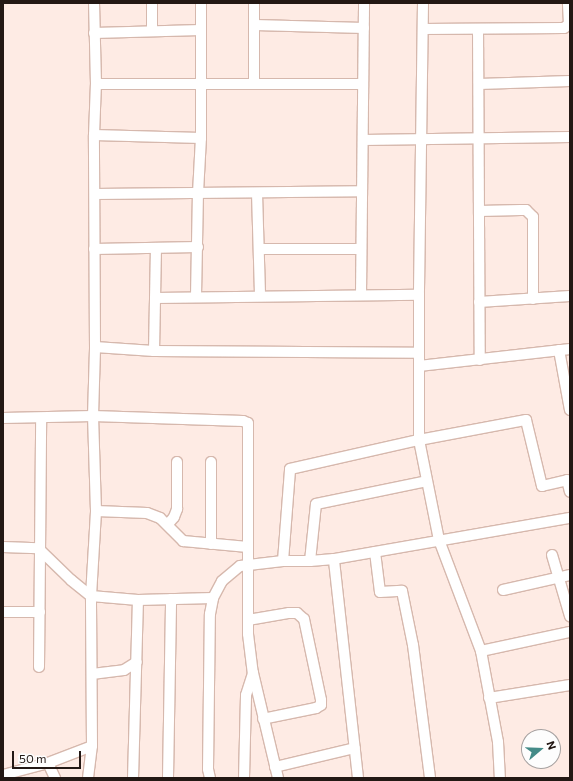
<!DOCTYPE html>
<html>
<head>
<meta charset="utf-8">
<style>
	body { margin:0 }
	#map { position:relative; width:573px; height:781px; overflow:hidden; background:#feebe4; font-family:Commissioner,sans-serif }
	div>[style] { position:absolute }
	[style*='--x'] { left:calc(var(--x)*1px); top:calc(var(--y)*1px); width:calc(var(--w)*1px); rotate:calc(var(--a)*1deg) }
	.roads { filter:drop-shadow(1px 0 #d6b8ad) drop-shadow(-1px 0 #d6b8ad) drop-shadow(0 1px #d6b8ad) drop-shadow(0 -1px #d6b8ad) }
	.minor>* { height:10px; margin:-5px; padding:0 5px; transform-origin:5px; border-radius:5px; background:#fff }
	span { translate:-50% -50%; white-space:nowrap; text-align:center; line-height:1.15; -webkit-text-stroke:3px #fdfdfd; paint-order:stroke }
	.frame { position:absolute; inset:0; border:4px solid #231814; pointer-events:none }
	.north { position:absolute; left:521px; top:729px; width:40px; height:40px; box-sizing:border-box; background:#fdfdfd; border:1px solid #a6a1a0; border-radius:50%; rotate:71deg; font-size:11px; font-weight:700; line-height:16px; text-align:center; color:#231814 }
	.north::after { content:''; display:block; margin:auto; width:14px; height:18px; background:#448b88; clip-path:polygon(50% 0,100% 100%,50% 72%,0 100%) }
	.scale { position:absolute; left:12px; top:751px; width:69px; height:18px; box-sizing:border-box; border:2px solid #231814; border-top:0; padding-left:5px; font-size:12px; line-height:14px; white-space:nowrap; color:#231814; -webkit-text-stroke:3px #fdfdfd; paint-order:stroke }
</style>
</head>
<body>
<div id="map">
	<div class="roads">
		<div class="minor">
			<div style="--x:152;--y:3;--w:28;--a:90"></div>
			<div style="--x:423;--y:3;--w:292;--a:90.8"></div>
			<div style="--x:419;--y:295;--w:145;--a:90"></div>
			<div style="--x:419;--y:440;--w:102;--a:78.7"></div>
			<div style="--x:439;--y:540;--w:119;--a:69.3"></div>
			<div style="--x:481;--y:651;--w:93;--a:79.4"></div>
			<div style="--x:498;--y:742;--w:36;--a:87"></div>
			<div style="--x:255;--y:25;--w:109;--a:1.6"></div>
			<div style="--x:423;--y:29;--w:141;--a:-0.4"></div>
			<div style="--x:564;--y:28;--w:6;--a:-39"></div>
			<div style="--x:569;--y:24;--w:21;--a:-93"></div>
			<div style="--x:478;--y:29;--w:331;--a:89.7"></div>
			<div style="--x:94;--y:33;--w:107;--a:-1.6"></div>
			<div style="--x:96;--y:84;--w:267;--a:0"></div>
			<div style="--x:254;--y:84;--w:81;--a:-90"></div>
			<div style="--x:479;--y:84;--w:91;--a:-1.9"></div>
			<div style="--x:94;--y:135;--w:107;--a:1.6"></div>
			<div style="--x:363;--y:140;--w:207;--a:-0.8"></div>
			<div style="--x:257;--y:193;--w:103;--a:88.3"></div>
			<div style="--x:95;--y:194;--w:267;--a:-0.6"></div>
			<div style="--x:479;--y:211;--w:42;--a:-1.4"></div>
			<div style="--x:521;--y:210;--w:5;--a:0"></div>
			<div style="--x:526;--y:210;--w:10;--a:45"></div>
			<div style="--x:533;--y:217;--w:82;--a:90"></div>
			<div style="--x:94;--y:249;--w:104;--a:-1.1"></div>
			<div style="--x:260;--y:249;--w:101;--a:0"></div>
			<div style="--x:361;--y:294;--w:291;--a:-89.4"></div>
			<div style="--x:196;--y:296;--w:103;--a:-88.9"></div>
			<div style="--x:198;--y:193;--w:55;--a:-86.9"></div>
			<div style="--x:201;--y:138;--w:135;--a:-90"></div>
			<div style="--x:155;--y:298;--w:264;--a:-0.7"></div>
			<div style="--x:479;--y:302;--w:91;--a:-3.8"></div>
			<div style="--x:95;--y:347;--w:59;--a:3.9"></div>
			<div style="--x:154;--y:351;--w:265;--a:0.4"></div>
			<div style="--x:559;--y:350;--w:61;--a:79.6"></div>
			<div style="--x:154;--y:351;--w:102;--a:-88.9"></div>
			<div style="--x:419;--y:366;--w:152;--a:-6.4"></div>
			<div style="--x:3;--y:418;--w:90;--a:-1.3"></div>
			<div style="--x:93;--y:416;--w:150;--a:1.9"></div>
			<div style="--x:243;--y:421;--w:5;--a:22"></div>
			<div style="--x:248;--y:423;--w:211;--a:90"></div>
			<div style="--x:248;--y:634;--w:39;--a:83"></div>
			<div style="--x:253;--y:673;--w:108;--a:76.6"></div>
			<div style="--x:96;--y:511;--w:51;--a:2.2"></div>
			<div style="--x:147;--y:513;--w:14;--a:21"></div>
			<div style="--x:160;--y:518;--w:33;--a:45"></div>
			<div style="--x:183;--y:541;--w:65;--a:5.3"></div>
			<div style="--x:168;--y:524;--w:9;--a:-49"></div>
			<div style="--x:174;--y:517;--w:9;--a:-69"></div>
			<div style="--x:177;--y:509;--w:47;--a:-90"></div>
			<div style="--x:211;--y:544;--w:82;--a:-90"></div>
			<div style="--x:3;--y:547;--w:35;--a:2"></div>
			<div style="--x:38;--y:548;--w:46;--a:44.1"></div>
			<div style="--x:71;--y:580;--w:26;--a:39"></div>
			<div style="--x:91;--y:596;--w:47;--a:4.9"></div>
			<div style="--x:138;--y:600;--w:75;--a:-1.5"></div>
			<div style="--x:375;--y:552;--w:40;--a:82.9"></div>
			<div style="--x:380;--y:592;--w:22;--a:-3"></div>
			<div style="--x:402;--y:591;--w:55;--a:78.5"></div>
			<div style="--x:413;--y:645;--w:134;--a:82.7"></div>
			<div style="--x:552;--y:555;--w:64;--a:73.6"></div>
			<div style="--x:334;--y:559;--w:24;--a:175"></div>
			<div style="--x:310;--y:561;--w:57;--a:-84"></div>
			<div style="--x:316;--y:504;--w:113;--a:-11.7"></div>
			<div style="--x:283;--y:561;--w:92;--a:-85.6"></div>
			<div style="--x:290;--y:469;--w:132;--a:-12.7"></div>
			<div style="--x:419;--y:440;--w:109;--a:-10.6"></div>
			<div style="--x:526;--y:420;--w:68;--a:76.4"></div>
			<div style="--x:542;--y:486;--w:26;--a:-13"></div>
			<div style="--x:567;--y:480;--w:12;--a:76"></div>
			<div style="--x:503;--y:590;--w:69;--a:-12.6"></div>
			<div style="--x:3;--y:612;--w:37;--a:0"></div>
			<div style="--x:248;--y:620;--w:42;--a:-9.7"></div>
			<div style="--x:289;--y:613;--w:8;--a:0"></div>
			<div style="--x:297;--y:613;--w:9;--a:41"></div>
			<div style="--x:304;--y:619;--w:83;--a:78.1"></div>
			<div style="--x:321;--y:700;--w:5;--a:90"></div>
			<div style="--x:321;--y:705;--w:6;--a:149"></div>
			<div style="--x:316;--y:708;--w:54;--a:168.3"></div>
			<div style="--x:481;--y:651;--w:91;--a:-12.1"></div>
			<div style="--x:39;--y:667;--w:248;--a:-89.5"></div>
			<div style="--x:92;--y:674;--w:32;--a:-7"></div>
			<div style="--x:124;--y:670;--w:15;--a:-32"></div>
			<div style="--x:489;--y:698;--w:82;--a:-9.1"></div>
			<div style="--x:48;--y:763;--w:17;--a:65"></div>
			<div style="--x:275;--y:767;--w:82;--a:-13.4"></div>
			<div style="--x:3;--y:775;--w:47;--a:-14.9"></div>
			<div style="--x:48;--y:763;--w:47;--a:-21.1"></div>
			<div style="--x:168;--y:777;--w:178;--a:-89"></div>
			<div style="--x:88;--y:778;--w:32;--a:-83"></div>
			<div style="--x:92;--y:746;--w:150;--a:-90.4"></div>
			<div style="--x:91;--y:596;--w:85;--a:-86.6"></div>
			<div style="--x:96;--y:511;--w:95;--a:-91.8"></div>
			<div style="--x:93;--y:416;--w:69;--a:-88.3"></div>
			<div style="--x:95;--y:347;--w:212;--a:-90.3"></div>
			<div style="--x:94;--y:135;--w:51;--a:-87.8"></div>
			<div style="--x:96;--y:84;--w:81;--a:-91.4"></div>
			<div style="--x:133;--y:778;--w:178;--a:-88.4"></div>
			<div style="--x:210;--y:778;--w:9;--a:-103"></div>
			<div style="--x:208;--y:769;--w:155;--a:-89.3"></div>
			<div style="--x:210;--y:614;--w:16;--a:-79"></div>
			<div style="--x:213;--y:598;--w:19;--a:-62"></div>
			<div style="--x:222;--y:581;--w:23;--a:-40"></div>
			<div style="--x:240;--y:566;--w:43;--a:-6.6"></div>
			<div style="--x:283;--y:561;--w:27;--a:0"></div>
			<div style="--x:244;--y:778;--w:83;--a:-88.6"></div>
			<div style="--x:246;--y:695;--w:23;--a:-72"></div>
			<div style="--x:358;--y:778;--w:220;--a:-96.3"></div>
			<div style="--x:334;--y:559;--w:240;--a:-9.9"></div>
		</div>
	</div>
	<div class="frame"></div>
	<div class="north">N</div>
	<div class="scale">50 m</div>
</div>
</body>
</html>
